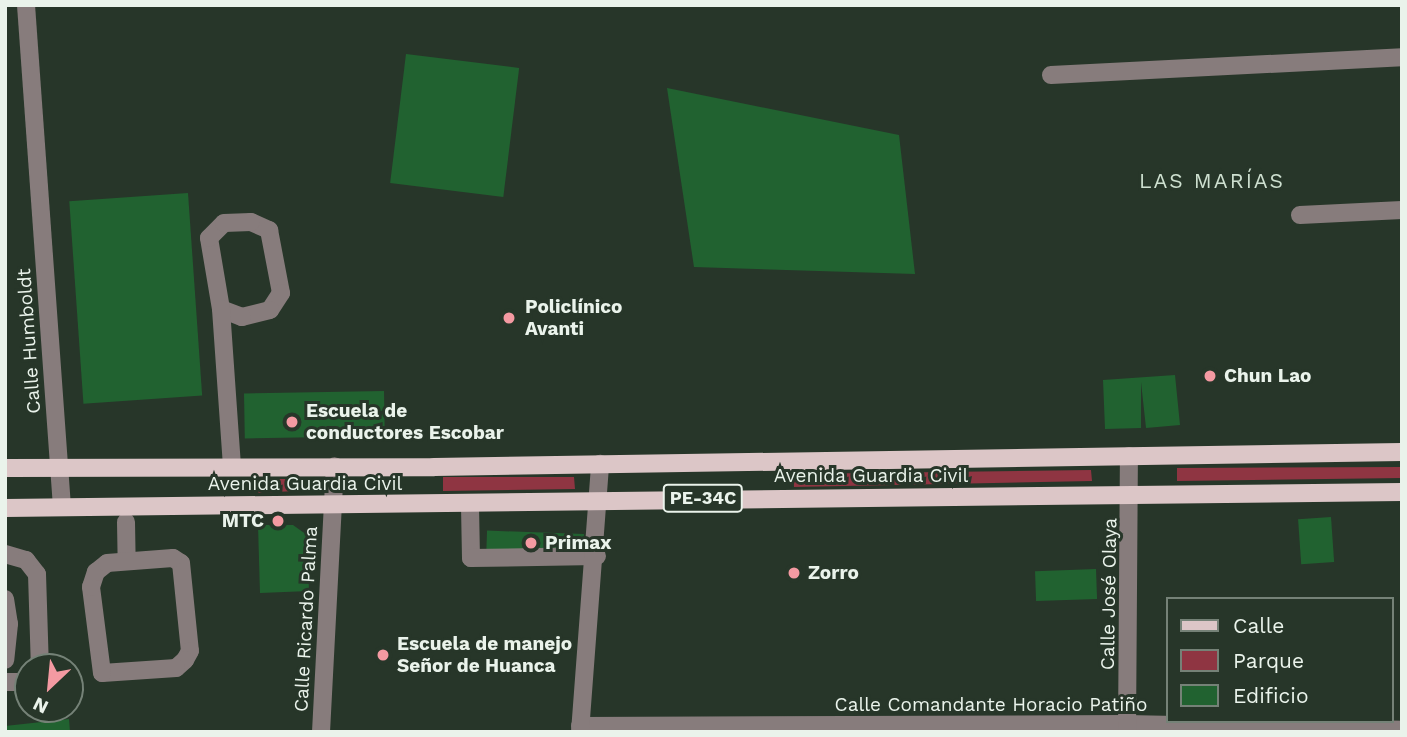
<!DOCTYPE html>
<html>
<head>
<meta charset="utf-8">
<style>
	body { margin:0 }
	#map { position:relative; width:1407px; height:737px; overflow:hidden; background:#273629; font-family:"Work Sans",sans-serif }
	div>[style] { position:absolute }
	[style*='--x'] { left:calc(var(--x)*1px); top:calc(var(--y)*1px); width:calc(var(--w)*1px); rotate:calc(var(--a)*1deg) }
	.green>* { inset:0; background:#8f3542 }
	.building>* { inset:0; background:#216230; transform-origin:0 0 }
	.minor>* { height:18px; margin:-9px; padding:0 9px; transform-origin:9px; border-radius:9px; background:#877c7c }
	.major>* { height:18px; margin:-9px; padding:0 9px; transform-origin:9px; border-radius:9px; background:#dcc6c7 }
	.dots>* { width:19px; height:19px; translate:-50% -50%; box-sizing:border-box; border:4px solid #273629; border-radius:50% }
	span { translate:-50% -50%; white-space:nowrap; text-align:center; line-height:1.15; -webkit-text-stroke:6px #273629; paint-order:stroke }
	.shield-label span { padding:2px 5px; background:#273629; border:2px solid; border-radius:5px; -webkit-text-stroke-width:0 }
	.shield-label { font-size:18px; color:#eaf3eb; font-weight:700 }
	.poi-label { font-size:19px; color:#eaf3eb; font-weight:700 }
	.left { translate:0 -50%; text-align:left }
	.right { translate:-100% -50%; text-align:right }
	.street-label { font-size:19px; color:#eaf3eb }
	.neighbourhood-label { font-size:21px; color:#cee0d0; letter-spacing:2px }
	.frame { position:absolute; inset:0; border:7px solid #eaf3eb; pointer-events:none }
	.legend { position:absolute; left:1166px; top:597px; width:228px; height:126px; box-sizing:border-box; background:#273629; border:2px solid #758277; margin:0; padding:9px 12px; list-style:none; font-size:21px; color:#eaf3eb }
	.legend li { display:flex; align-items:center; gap:14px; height:35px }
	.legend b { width:35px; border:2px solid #758277 }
	.north { position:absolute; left:14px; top:653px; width:70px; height:70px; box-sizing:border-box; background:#273629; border:2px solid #758277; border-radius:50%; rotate:206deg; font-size:19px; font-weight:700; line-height:28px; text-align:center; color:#eaf3eb }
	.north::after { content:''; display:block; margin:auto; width:24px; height:32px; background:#f49aa2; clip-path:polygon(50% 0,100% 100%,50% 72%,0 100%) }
</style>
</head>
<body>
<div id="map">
	<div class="green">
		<div style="clip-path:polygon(1402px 467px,1402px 478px,1177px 481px,1177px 468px)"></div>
		<div style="clip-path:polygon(1091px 470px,1092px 481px,794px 487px,793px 474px)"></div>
		<div style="clip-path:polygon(443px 477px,574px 477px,575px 489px,443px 491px)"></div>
		<div style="clip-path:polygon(257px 479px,312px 479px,315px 490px,256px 493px,251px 484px)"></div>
	</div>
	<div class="building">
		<div style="left:406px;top:54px;width:114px;height:130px;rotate:7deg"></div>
		<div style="clip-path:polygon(667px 88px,899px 135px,915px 274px,694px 267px)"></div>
		<div style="left:188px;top:193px;width:203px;height:119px;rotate:86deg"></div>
		<div style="clip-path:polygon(1175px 375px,1180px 425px,1146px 428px,1141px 382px,1141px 428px,1105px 429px,1103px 380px)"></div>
		<div style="left:384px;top:391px;width:45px;height:140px;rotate:89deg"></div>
		<div style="left:1331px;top:517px;width:45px;height:33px;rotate:86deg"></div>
		<div style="clip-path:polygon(258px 525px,293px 525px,307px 535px,309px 591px,260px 593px)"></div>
		<div style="left:584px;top:534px;width:28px;height:97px;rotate:92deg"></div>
		<div style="left:1096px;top:569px;width:30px;height:61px;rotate:88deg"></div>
		<div style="clip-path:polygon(69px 719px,70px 732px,5px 732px,5px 726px)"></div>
	</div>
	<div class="minor">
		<div style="--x:26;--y:5;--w:503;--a:85.9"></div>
		<div style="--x:1051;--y:75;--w:351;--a:-2.9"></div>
		<div style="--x:1300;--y:215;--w:102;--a:-2.8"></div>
		<div style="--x:251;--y:222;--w:20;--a:24"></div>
		<div style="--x:269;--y:230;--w:64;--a:79.2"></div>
		<div style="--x:281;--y:293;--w:20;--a:123"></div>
		<div style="--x:270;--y:310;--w:29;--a:166"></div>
		<div style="--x:242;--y:317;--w:22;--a:-159"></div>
		<div style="--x:221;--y:309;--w:72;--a:-99.6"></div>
		<div style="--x:209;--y:238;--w:21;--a:-45"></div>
		<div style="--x:224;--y:223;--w:27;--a:-2"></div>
		<div style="--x:221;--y:309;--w:158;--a:86"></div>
		<div style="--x:470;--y:506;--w:52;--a:88.9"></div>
		<div style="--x:471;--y:558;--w:126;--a:-0.9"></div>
		<div style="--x:126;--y:522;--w:39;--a:89"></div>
		<div style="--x:5;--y:554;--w:22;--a:16"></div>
		<div style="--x:26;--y:560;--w:18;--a:52"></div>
		<div style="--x:37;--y:574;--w:93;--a:88.2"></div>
		<div style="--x:173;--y:558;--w:9;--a:32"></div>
		<div style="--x:181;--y:563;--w:88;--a:84.2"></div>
		<div style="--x:190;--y:651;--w:10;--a:119"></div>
		<div style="--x:185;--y:660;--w:12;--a:138"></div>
		<div style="--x:176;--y:668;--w:74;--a:176.1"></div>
		<div style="--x:102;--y:673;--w:87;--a:-97.3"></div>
		<div style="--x:91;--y:587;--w:16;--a:-72"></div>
		<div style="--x:96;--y:572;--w:14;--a:-39"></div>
		<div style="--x:107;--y:563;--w:66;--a:-4.3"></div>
		<div style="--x:5;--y:599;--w:25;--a:81"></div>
		<div style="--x:9;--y:624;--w:36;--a:96"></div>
		<div style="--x:5;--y:682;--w:23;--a:0"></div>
		<div style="--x:580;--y:726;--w:547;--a:-0.21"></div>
		<div style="--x:1127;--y:724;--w:275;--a:1.2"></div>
		<div style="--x:321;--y:732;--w:266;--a:-87"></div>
		<div style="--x:580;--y:732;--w:269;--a:-85.7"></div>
		<div style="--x:1127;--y:732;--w:276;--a:-89.6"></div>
	</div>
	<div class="major">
		<div style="--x:5;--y:468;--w:429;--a:-0.1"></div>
		<div style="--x:434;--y:467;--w:968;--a:-0.89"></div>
		<div style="--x:5;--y:508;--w:1397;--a:-0.66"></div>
	</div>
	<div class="dots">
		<div style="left:509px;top:318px;background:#f49aa2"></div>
		<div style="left:1210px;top:376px;background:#f49aa2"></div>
		<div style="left:292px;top:422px;background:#f49aa2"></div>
		<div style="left:278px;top:521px;background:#f49aa2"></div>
		<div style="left:531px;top:543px;background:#f49aa2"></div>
		<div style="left:794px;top:573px;background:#f49aa2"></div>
		<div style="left:383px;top:655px;background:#f49aa2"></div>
	</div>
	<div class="shield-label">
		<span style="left:703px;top:498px">PE-34C</span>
	</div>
	<div class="poi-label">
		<span class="left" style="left:525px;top:318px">Policlínico<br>Avanti</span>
		<span class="left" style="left:1224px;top:376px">Chun Lao</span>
		<span class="left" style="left:306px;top:422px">Escuela de<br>conductores Escobar</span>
		<span class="right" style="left:264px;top:521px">MTC</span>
		<span class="left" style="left:545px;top:543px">Primax</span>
		<span class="left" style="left:808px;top:573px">Zorro</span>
		<span class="left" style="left:397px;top:655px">Escuela de manejo<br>Señor de Huanca</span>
	</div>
	<div class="street-label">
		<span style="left:29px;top:341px;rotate:-94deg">Calle Humboldt</span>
		<span style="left:871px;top:476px">Avenida Guardia Civil</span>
		<span style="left:305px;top:484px">Avenida Guardia Civil</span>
		<span style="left:1109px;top:594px;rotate:-89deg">Calle José Olaya</span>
		<span style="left:306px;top:619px;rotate:-87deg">Calle Ricardo Palma</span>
		<span style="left:991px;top:705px">Calle Comandante Horacio Patiño</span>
	</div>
	<div class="neighbourhood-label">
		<span style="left:1212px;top:181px">LAS MARÍAS</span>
	</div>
	<div class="frame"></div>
	<ul class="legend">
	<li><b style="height:9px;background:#dcc6c7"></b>Calle</li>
	<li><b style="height:19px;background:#8f3542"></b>Parque</li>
	<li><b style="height:19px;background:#216230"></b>Edificio</li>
	</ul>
	<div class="north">N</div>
</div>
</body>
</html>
